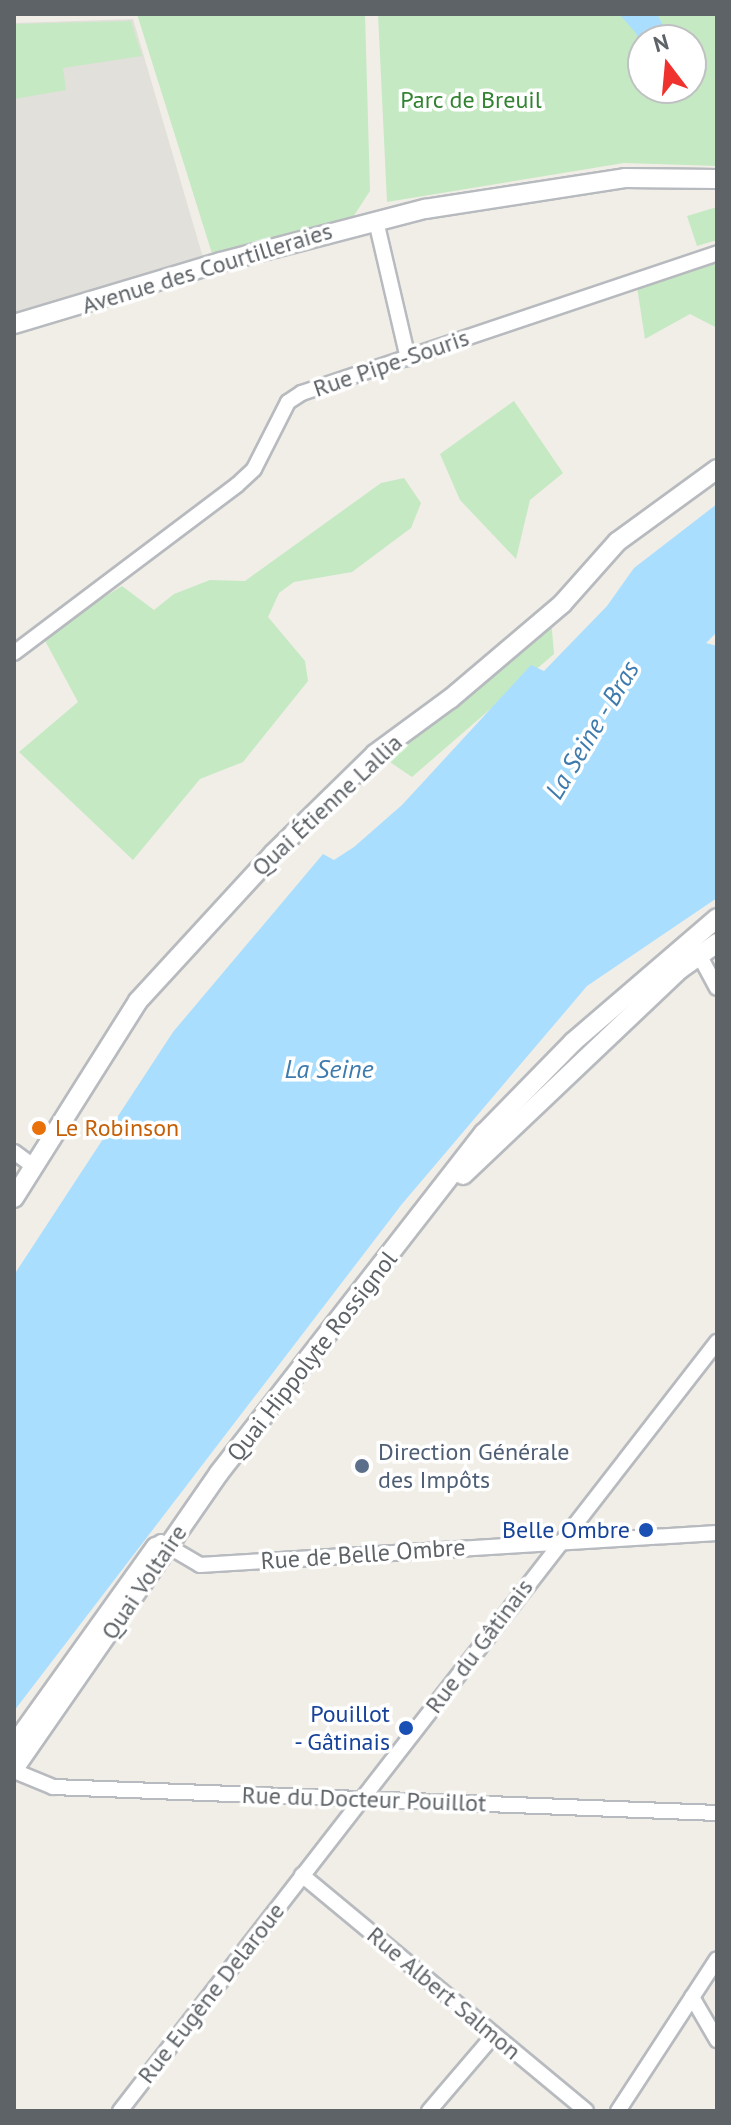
<!DOCTYPE html>
<html>
<head>
<meta charset="utf-8">
<style>
	body { margin:0 }
	#map { position:relative; width:731px; height:2125px; overflow:hidden; background:#f1eee7; font-family:"PT Sans",sans-serif }
	div>[style] { position:absolute }
	[style*='--x'] { left:calc(var(--x)*1px); top:calc(var(--y)*1px); width:calc(var(--w)*1px); rotate:calc(var(--a)*1deg) }
	.industrial>* { inset:0; background:#e2e0db }
	.green>* { inset:0; background:#c5e9c3 }
	.water>* { inset:0; background:#a9deff }
	.roads { filter:drop-shadow(2px 0 #b7babe) drop-shadow(-2px 0 #b7babe) drop-shadow(0 2px #b7babe) drop-shadow(0 -2px #b7babe) }
	.street>* { height:14px; margin:-7px; padding:0 7px; transform-origin:7px; border-radius:7px; background:#fff }
	.secondary>* { height:18px; margin:-9px; padding:0 9px; transform-origin:9px; border-radius:9px; background:#fff }
	.dots>* { width:22px; height:22px; translate:-50% -50%; box-sizing:border-box; border:4px solid #fff; border-radius:50% }
	span { translate:-50% -50%; white-space:nowrap; text-align:center; line-height:1.15; -webkit-text-stroke:7px #fff; paint-order:stroke }
	.park-label { font-size:24px; color:#318331 }
	.street-label { font-size:24px; color:#5e6368 }
	.food-label { font-size:24px; color:#c56008 }
	.left { translate:0 -50%; text-align:left }
	.service-label { font-size:24px; color:#4e5e75 }
	.transit-label { font-size:24px; color:#164399 }
	.right { translate:-100% -50%; text-align:right }
	.water-label { font-size:26px; color:#3d7aad; font-style:italic }
	.frame { position:absolute; inset:0; border:16px solid #5e6368; pointer-events:none }
	.north { position:absolute; left:627px; top:24px; width:80px; height:80px; box-sizing:border-box; background:#fff; border:2px solid #bfc1c3; border-radius:50%; rotate:344deg; font-size:22px; font-weight:700; line-height:32px; text-align:center; color:#5e6368 }
	.north::after { content:''; display:block; margin:auto; width:28px; height:36px; background:#f0322e; clip-path:polygon(50% 0,100% 100%,50% 72%,0 100%) }
</style>
</head>
<body>
<div id="map">
	<div class="industrial">
		<div style="clip-path:polygon(133px 19px,204px 261px,14px 315px,14px 23px)"></div>
	</div>
	<div class="green">
		<div style="clip-path:polygon(137px 14px,365px 14px,370px 191px,353px 217px,214px 260px)"></div>
		<div style="clip-path:polygon(evenodd,378px 14px,717px 14px,717px 166px,624px 163px,387px 202px,378px 14px,643px 40px,691px 40px,691px 88px,643px 88px,643px 40px)"></div>
		<div style="clip-path:polygon(131px 21px,142px 56px,63px 68px,66px 90px,14px 99px,14px 24px)"></div>
		<div style="clip-path:polygon(717px 207px,717px 240px,697px 246px,687px 216px)"></div>
		<div style="clip-path:polygon(717px 258px,717px 328px,690px 314px,645px 339px,637px 287px)"></div>
		<div style="clip-path:polygon(514px 401px,563px 473px,530px 500px,516px 559px,460px 500px,440px 454px)"></div>
		<div style="clip-path:polygon(404px 478px,421px 503px,411px 528px,352px 572px,294px 582px,279px 593px,268px 617px,305px 661px,308px 681px,243px 762px,200px 779px,133px 860px,19px 752px,78px 702px,42px 635px,122px 586px,154px 610px,174px 594px,210px 580px,245px 581px,381px 483px)"></div>
		<div style="clip-path:polygon(551px 619px,554px 654px,412px 777px,384px 758px)"></div>
	</div>
	<div class="water">
		<div style="clip-path:polygon(619px 14px,657px 14px,671px 40px,643px 40px,643px 57px,636px 33px)"></div>
		<div style="clip-path:polygon(717px 504px,717px 632px,706px 643px,717px 646px,717px 898px,587px 986px,402px 1204px,14px 1711px,14px 1275px,173px 1032px,323px 854px,334px 860px,354px 847px,402px 805px,531px 665px,544px 671px,607px 606px,634px 568px)"></div>
	</div>
	<div class="roads">
		<div class="street">
			<div style="--x:376;--y:221;--w:141;--a:76.9"></div>
			<div style="--x:14;--y:653;--w:279;--a:-37"></div>
			<div style="--x:237;--y:485;--w:23;--a:-43"></div>
			<div style="--x:254;--y:469;--w:75;--a:-63.1"></div>
			<div style="--x:288;--y:402;--w:17;--a:-33"></div>
			<div style="--x:302;--y:393;--w:438;--a:-18.6"></div>
			<div style="--x:696;--y:949;--w:44;--a:61.7"></div>
			<div style="--x:14;--y:1152;--w:24;--a:36"></div>
			<div style="--x:161;--y:1542;--w:45;--a:30.5"></div>
			<div style="--x:200;--y:1565;--w:518;--a:-3.54"></div>
			<div style="--x:14;--y:1771;--w:42;--a:22.3"></div>
			<div style="--x:53;--y:1787;--w:665;--a:2.24"></div>
			<div style="--x:302;--y:1875;--w:369;--a:39.7"></div>
			<div style="--x:692;--y:1997;--w:50;--a:59.8"></div>
			<div style="--x:120;--y:2111;--w:974;--a:-52.18"></div>
			<div style="--x:429;--y:2111;--w:100;--a:-49.5"></div>
			<div style="--x:618;--y:2111;--w:181;--a:-56.9"></div>
		</div>
		<div class="secondary">
			<div style="--x:14;--y:324;--w:216;--a:-16.7"></div>
			<div style="--x:221;--y:262;--w:211;--a:-14.6"></div>
			<div style="--x:425;--y:209;--w:202;--a:-8.8"></div>
			<div style="--x:625;--y:178;--w:92;--a:0.6"></div>
			<div style="--x:463;--y:1175;--w:298;--a:-43.5"></div>
			<div style="--x:679;--y:970;--w:47;--a:-35.4"></div>
			<div style="--x:14;--y:1198;--w:233;--a:-57.8"></div>
			<div style="--x:138;--y:1001;--w:200;--a:-47.4"></div>
			<div style="--x:273;--y:854;--w:143;--a:-44.4"></div>
			<div style="--x:375;--y:754;--w:93;--a:-36.3"></div>
			<div style="--x:450;--y:699;--w:147;--a:-40.3"></div>
			<div style="--x:562;--y:604;--w:83;--a:-48.4"></div>
			<div style="--x:617;--y:542;--w:124;--a:-36.1"></div>
			<div style="--x:14;--y:1745;--w:244;--a:-54.4"></div>
			<div style="--x:14;--y:1769;--w:360;--a:-55.3"></div>
			<div style="--x:219;--y:1473;--w:431;--a:-52.1"></div>
			<div style="--x:484;--y:1133;--w:127;--a:-45.6"></div>
			<div style="--x:573;--y:1042;--w:190;--a:-40.7"></div>
		</div>
	</div>
	<div class="dots">
		<div style="left:39px;top:1128px;background:#e8710a"></div>
		<div style="left:362px;top:1466px;background:#5c6f8a"></div>
		<div style="left:646px;top:1530px;background:#1a4fb4"></div>
		<div style="left:406px;top:1728px;background:#1a4fb4"></div>
	</div>
	<div class="park-label">
		<span style="left:471px;top:100px">Parc de Breuil</span>
	</div>
	<div class="street-label">
		<span style="left:207px;top:268px;rotate:-17deg">Avenue des Courtilleraies</span>
		<span style="left:391px;top:363px;rotate:-19deg">Rue Pipe-Souris</span>
		<span style="left:327px;top:805px;rotate:-43deg">Quai Étienne Lallia</span>
		<span style="left:312px;top:1356px;rotate:-52deg">Quai Hippolyte Rossignol</span>
		<span style="left:363px;top:1554px;rotate:-4deg">Rue de Belle Ombre</span>
		<span style="left:144px;top:1582px;rotate:-56deg">Quai Voltaire</span>
		<span style="left:479px;top:1646px;rotate:-53deg">Rue du Gâtinais</span>
		<span style="left:364px;top:1799px;rotate:2deg">Rue du Docteur Pouillot</span>
		<span style="left:211px;top:1993px;rotate:-52deg">Rue Eugène Delaroue</span>
		<span style="left:444px;top:1993px;rotate:40deg">Rue Albert Salmon</span>
	</div>
	<div class="food-label">
		<span class="left" style="left:55px;top:1128px">Le Robinson</span>
	</div>
	<div class="service-label">
		<span class="left" style="left:378px;top:1466px">Direction Générale<br>des Impôts</span>
	</div>
	<div class="transit-label">
		<span class="right" style="left:630px;top:1530px">Belle Ombre</span>
		<span class="right" style="left:390px;top:1728px">Pouillot<br>- Gâtinais</span>
	</div>
	<div class="water-label">
		<span style="left:592px;top:730px;rotate:-59deg">La Seine - Bras</span>
		<span style="left:329px;top:1069px">La Seine</span>
	</div>
	<div class="frame"></div>
	<div class="north">N</div>
</div>
</body>
</html>
